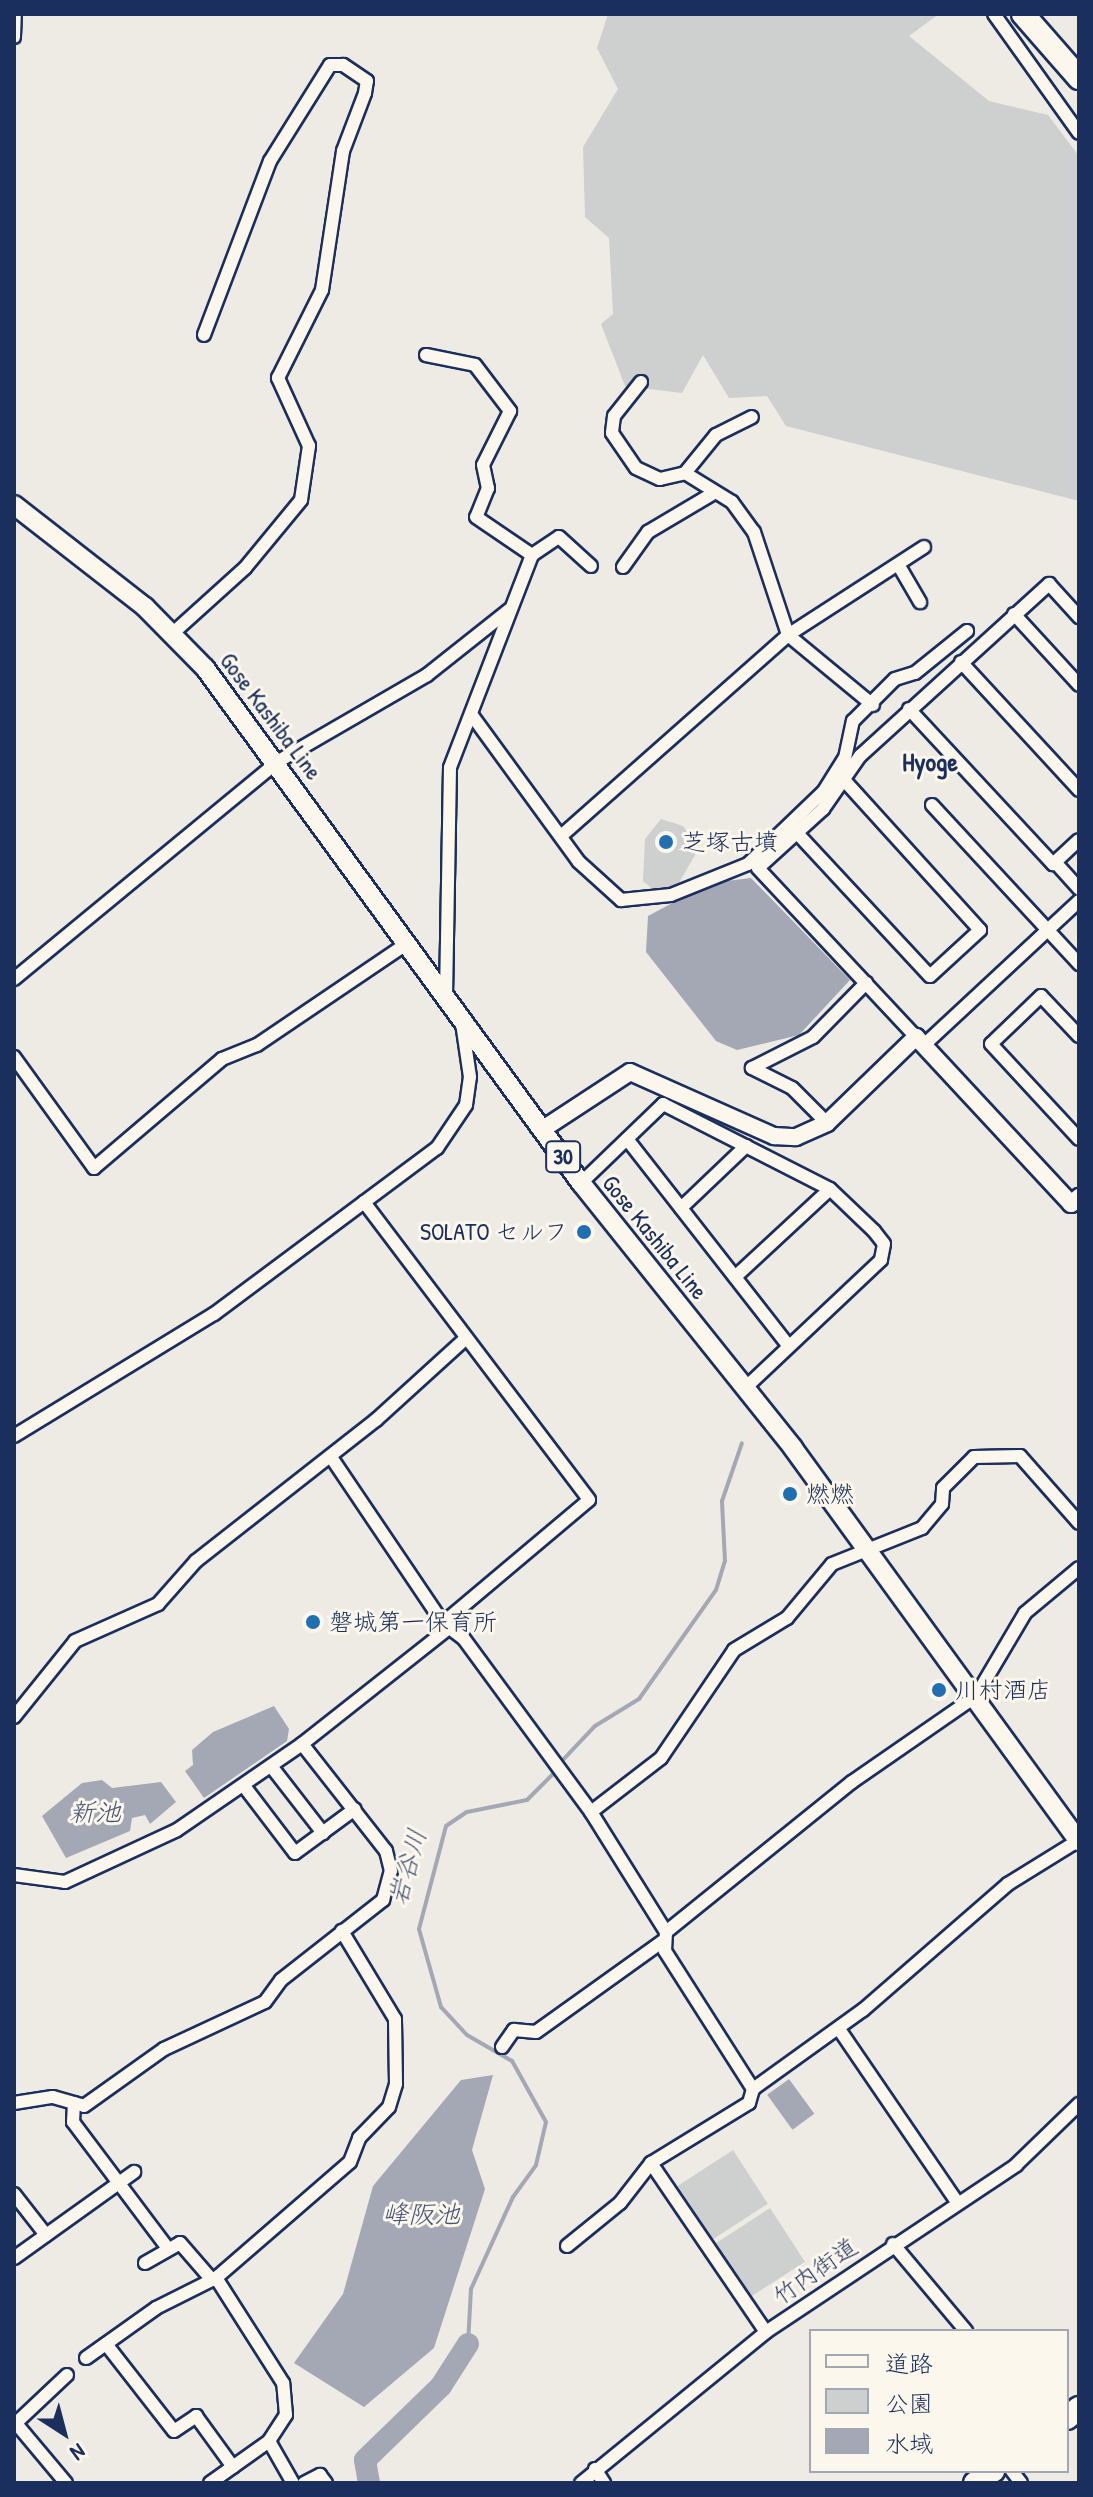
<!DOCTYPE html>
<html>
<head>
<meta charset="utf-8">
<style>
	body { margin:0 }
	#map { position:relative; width:1093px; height:2497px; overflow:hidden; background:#eeebe4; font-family:"Patrick Hand","Klee One",sans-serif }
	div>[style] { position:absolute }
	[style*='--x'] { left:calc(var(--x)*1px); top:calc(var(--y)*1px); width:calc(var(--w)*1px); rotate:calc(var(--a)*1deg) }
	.green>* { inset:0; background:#cecfcf; transform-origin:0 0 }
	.water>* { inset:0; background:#a3a8b4; transform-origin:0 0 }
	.stream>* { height:4px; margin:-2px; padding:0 2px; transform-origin:2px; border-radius:2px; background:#a3a8b4 }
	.river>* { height:22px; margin:-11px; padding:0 11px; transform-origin:11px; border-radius:11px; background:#a3a8b4 }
	.roads { filter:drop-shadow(2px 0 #1b2f5e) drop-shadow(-2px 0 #1b2f5e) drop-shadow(0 2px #1b2f5e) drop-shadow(0 -2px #1b2f5e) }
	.street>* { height:12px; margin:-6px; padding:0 6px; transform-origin:6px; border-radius:6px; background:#fbf7ec }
	.secondary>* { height:16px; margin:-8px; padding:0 8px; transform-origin:8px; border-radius:8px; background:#fbf7ec }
	.primary>* { height:18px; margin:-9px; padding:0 9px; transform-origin:9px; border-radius:9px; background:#fbf7ec }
	.highway>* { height:22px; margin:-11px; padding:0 11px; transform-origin:11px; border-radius:11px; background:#fbf7ec }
	.dots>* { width:22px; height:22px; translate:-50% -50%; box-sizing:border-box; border:4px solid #fbf7ec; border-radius:50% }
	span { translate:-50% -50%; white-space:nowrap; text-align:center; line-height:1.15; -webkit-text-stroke:6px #fbf7ec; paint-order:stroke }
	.shield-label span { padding:2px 6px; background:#fbf7ec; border:2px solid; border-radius:6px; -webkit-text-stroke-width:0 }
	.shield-label { font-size:22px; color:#1b2f5e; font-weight:700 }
	.street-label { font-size:24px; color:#1b2f5e }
	.poi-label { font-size:24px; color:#1b2f5e }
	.left { translate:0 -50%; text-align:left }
	.right { translate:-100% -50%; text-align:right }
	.neighbourhood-label { font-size:26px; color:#1b2f5e; font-weight:700 }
	.water-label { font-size:26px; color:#445378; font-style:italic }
	.frame { position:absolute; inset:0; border:16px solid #1b2f5e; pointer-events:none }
	.legend { position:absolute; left:809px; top:2329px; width:260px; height:144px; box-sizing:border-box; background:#fbf7ec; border:2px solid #a1a7b3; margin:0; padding:10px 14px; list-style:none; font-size:24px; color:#1b2f5e }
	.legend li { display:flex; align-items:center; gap:16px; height:40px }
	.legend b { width:40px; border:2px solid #a1a7b3 }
	.north { position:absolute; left:24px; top:2393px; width:80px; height:80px; -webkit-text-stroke:6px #fbf7ec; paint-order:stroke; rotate:144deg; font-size:22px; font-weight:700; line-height:32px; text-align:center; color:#1b2f5e }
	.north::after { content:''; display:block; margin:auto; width:28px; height:36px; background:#1b2f5e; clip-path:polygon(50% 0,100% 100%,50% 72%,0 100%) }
</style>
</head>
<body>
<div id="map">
	<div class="green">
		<div style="clip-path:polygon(608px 14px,939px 14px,909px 36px,989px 101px,1048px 115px,1079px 156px,1079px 501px,786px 426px,767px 396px,729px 398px,703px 355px,682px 393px,625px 386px,601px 324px,613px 314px,609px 238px,585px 217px,583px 147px,618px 89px,597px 48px)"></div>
		<div style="clip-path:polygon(661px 819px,683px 826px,699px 848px,675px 890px,655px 891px,643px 881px,645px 839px)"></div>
		<div style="left:733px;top:2150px;width:64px;height:66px;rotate:57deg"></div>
		<div style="left:770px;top:2208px;width:64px;height:66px;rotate:57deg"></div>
	</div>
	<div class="water">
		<div style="clip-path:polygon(751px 878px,850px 980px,799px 1035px,737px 1050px,716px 1041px,646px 952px,648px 916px,710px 883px)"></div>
		<div style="clip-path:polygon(274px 1706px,289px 1729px,287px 1741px,204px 1798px,185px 1771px,193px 1765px,192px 1750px,213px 1732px)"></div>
		<div style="clip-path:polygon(102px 1780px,112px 1788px,161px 1782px,176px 1802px,150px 1824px,145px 1815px,132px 1818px,130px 1831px,66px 1858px,42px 1816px,82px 1783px)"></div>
		<div style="clip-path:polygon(493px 2075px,472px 2150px,485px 2189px,434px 2348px,364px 2407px,294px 2363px,343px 2294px,373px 2186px,461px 2080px)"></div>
		<div style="left:789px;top:2079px;width:43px;height:27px;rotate:54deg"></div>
	</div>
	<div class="stream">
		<div style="--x:560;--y:1763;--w:51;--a:-46.6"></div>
		<div style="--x:595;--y:1726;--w:52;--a:-31.5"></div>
		<div style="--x:639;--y:1699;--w:133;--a:-54.8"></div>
		<div style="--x:716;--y:1590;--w:30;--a:-73"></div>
		<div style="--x:725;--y:1561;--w:60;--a:-92.9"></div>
		<div style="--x:722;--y:1501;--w:61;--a:-71"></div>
		<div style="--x:468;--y:2344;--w:55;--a:-86.9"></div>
		<div style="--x:471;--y:2289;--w:101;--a:-65.5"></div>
		<div style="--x:513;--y:2197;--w:39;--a:-54"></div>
		<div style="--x:536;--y:2165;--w:44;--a:-76.9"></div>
		<div style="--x:546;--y:2122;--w:70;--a:-119.1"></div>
		<div style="--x:512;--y:2061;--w:52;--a:-150"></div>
		<div style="--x:467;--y:2035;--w:38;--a:-133"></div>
		<div style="--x:441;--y:2007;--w:81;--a:-105.8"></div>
		<div style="--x:419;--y:1929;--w:106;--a:-75.3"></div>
		<div style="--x:446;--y:1826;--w:25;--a:-34"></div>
		<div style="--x:467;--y:1812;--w:61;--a:-11.3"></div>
		<div style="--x:527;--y:1800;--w:41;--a:-45"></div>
	</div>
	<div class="river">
		<div style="--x:369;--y:2483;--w:23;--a:-100"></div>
		<div style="--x:365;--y:2460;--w:106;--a:-44.2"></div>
		<div style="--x:441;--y:2386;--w:50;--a:-57.3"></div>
	</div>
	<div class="roads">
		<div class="street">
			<div style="--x:994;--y:14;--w:146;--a:54.5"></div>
			<div style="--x:14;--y:37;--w:23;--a:-88"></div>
			<div style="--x:426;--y:355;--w:50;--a:11.5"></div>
			<div style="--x:475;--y:365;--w:58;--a:52.7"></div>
			<div style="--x:510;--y:411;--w:60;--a:116.6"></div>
			<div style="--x:483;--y:465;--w:24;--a:78"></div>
			<div style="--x:488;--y:488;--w:31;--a:112"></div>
			<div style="--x:476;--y:517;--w:68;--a:34.2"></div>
			<div style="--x:532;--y:555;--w:228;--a:111.1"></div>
			<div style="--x:450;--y:768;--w:229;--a:91"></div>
			<div style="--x:641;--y:382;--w:43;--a:128.5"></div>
			<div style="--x:614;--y:416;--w:17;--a:97"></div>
			<div style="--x:612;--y:433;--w:42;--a:55.6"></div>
			<div style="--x:636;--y:468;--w:26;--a:25"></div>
			<div style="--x:660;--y:479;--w:26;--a:-13"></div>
			<div style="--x:685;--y:473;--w:49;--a:-50.8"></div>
			<div style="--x:716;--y:435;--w:40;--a:-26.6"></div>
			<div style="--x:685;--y:473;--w:55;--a:31.7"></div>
			<div style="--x:732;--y:502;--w:37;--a:54"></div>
			<div style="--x:754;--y:532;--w:108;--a:71.7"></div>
			<div style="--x:788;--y:635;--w:110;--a:39.5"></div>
			<div style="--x:532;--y:555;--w:32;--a:-34"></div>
			<div style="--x:559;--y:537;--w:43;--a:42.2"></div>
			<div style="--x:899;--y:566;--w:42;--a:59.7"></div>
			<div style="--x:623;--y:567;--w:43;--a:-54.5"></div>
			<div style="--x:648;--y:532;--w:74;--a:-30.7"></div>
			<div style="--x:1014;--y:614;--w:96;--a:47.5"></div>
			<div style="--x:173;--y:633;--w:97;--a:-42.1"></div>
			<div style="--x:245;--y:568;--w:88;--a:-50.5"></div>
			<div style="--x:301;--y:500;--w:55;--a:-81.6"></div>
			<div style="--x:309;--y:446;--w:75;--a:-114.5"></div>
			<div style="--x:278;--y:378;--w:98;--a:-63.4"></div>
			<div style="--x:322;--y:290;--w:141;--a:-81.4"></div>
			<div style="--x:343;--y:151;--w:62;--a:-69.2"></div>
			<div style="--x:365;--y:93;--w:12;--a:-81"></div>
			<div style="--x:367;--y:81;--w:29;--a:-146"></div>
			<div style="--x:343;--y:65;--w:13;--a:180"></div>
			<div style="--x:330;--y:65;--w:113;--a:122"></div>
			<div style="--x:270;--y:161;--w:186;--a:110.8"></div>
			<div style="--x:961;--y:662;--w:174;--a:47.3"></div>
			<div style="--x:909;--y:709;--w:212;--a:47.1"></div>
			<div style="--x:1053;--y:864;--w:35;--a:-43"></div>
			<div style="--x:471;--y:714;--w:183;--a:53.9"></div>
			<div style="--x:579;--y:862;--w:57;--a:42.1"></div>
			<div style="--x:621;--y:900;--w:50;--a:-5.7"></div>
			<div style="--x:671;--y:895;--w:83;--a:-21.9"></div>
			<div style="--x:748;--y:864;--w:105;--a:-43.8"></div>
			<div style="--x:824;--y:791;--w:39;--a:-58"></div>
			<div style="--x:845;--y:758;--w:38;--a:-78"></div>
			<div style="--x:853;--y:721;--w:59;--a:-45"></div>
			<div style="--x:895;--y:679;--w:21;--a:-17"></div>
			<div style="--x:915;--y:673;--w:67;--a:-38.9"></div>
			<div style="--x:932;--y:805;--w:217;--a:47.2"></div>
			<div style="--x:797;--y:833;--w:195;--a:47.1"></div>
			<div style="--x:930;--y:976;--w:68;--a:-42.6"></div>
			<div style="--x:980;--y:930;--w:204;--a:-132.2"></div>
			<div style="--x:561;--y:836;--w:303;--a:-41.5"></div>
			<div style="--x:788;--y:635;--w:162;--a:-32.9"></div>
			<div style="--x:1055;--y:862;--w:36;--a:48"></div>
			<div style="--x:14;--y:979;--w:341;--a:-39.5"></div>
			<div style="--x:277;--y:762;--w:173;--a:-30.1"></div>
			<div style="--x:427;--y:675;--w:105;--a:-38.4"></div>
			<div style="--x:1079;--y:1036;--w:55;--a:-133.5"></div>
			<div style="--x:1041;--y:996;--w:69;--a:136.2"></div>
			<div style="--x:991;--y:1044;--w:129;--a:47.2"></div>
			<div style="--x:916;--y:1037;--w:231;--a:-133.1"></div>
			<div style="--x:758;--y:868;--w:88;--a:-42.2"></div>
			<div style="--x:823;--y:809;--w:65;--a:-55.1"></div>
			<div style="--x:860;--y:756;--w:256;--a:-42.3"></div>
			<div style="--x:1049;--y:584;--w:45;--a:47.7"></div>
			<div style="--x:924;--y:1045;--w:212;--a:-42.9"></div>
			<div style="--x:14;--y:1057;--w:137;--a:54.2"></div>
			<div style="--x:94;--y:1168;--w:168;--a:-40.4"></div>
			<div style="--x:222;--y:1059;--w:38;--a:-22"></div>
			<div style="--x:257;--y:1045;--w:180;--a:-34.1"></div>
			<div style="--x:827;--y:1123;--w:49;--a:-135"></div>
			<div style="--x:792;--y:1088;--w:45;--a:-153.4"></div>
			<div style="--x:752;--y:1068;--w:68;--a:-26.9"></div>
			<div style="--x:813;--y:1037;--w:76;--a:-45.5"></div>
			<div style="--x:627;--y:1139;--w:263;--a:52"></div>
			<div style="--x:581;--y:1183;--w:114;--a:-43.9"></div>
			<div style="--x:663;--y:1104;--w:187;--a:27"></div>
			<div style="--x:830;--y:1189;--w:61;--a:43.7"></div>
			<div style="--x:874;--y:1231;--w:16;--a:52"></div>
			<div style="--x:884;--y:1244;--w:16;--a:101"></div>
			<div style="--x:881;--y:1260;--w:185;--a:136.7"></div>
			<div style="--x:364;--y:1202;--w:373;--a:52.9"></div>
			<div style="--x:589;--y:1500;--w:191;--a:139.9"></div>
			<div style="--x:681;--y:1208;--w:90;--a:-43.6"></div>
			<div style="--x:735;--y:1277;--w:129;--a:-42.8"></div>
			<div style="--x:14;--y:1436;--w:234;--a:-31.4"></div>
			<div style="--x:214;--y:1314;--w:278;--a:-36.7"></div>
			<div style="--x:437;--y:1148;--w:52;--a:-56"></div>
			<div style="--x:466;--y:1105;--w:28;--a:-82"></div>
			<div style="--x:470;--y:1077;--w:55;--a:-98.4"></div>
			<div style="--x:331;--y:1457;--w:200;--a:56"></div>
			<div style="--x:443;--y:1623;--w:26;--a:37"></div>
			<div style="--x:464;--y:1639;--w:215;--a:53.7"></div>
			<div style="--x:591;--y:1812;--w:142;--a:58"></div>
			<div style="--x:666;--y:1932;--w:19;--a:93"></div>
			<div style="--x:665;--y:1951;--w:164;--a:57.5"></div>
			<div style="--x:14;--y:1717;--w:97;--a:-51.2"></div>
			<div style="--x:75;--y:1641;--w:91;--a:-24"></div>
			<div style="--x:158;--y:1604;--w:57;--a:-48.5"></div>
			<div style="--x:196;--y:1561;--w:229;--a:-38.1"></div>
			<div style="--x:376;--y:1420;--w:120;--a:-42.3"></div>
			<div style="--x:271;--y:1766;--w:85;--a:52.2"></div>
			<div style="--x:244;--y:1786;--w:84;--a:52.7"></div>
			<div style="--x:295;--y:1853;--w:74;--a:-36.3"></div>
			<div style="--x:591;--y:1812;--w:88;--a:-37.6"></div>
			<div style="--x:661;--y:1758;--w:130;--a:-55.9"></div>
			<div style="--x:734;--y:1650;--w:62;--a:-31.1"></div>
			<div style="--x:787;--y:1618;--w:70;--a:-50.2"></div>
			<div style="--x:832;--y:1564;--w:97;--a:-21.8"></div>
			<div style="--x:922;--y:1528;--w:31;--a:-50"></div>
			<div style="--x:942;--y:1504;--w:16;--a:-86"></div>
			<div style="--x:943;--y:1488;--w:44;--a:-45"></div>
			<div style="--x:974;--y:1457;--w:46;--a:-1.2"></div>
			<div style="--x:1020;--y:1456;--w:89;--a:48.6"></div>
			<div style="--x:14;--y:1875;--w:51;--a:7.8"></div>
			<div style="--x:65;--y:1882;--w:123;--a:-24.9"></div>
			<div style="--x:177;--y:1830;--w:152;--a:-34.5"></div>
			<div style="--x:302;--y:1744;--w:187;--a:-38.3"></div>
			<div style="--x:666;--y:1932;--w:239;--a:-38.9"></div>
			<div style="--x:852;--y:1782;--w:151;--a:-34.7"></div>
			<div style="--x:976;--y:1696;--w:96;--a:-59.4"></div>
			<div style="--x:1025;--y:1613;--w:70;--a:-39.8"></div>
			<div style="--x:839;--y:2029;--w:209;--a:55.7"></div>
			<div style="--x:502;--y:2047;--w:21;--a:-55"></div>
			<div style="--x:514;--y:2030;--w:22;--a:5"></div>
			<div style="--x:536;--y:2032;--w:156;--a:-35.6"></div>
			<div style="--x:14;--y:2103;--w:39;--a:-9"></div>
			<div style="--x:53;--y:2097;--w:32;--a:16"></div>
			<div style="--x:84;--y:2106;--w:98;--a:-35.5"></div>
			<div style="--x:164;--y:2049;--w:111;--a:-25"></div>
			<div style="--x:265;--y:2002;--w:27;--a:-54"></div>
			<div style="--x:281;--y:1980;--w:130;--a:-38.1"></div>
			<div style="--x:383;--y:1900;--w:30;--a:-75"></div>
			<div style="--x:391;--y:1871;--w:21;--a:-104"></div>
			<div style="--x:386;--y:1851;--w:136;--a:-128.1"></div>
			<div style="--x:74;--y:2103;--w:19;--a:93"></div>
			<div style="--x:73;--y:2122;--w:156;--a:53.1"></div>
			<div style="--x:651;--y:2163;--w:204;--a:55.8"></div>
			<div style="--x:14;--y:2194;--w:52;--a:52"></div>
			<div style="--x:893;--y:2244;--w:114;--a:50"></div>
			<div style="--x:567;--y:2246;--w:68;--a:-39.1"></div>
			<div style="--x:620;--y:2203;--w:51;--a:-52.2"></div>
			<div style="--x:651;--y:2163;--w:115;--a:-31.5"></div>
			<div style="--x:749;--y:2103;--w:15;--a:-74"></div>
			<div style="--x:753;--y:2089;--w:135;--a:-35.7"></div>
			<div style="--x:863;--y:2010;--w:192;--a:-41"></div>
			<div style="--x:1008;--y:1884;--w:84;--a:-31.8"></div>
			<div style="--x:14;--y:2258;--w:148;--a:-35.6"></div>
			<div style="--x:145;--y:2263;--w:40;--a:-29.7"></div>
			<div style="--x:180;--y:2243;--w:49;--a:49.1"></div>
			<div style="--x:106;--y:2344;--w:110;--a:52"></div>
			<div style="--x:174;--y:2431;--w:27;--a:-34"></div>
			<div style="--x:196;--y:2416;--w:63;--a:54"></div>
			<div style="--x:86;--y:2358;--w:86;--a:-35.5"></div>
			<div style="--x:156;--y:2308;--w:67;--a:-26.6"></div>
			<div style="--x:14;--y:2421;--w:81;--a:50"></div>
			<div style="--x:16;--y:2423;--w:70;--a:-43.3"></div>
			<div style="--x:269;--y:2441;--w:48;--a:60.3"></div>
			<div style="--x:595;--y:2469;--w:17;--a:57"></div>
			<div style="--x:1012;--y:2471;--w:15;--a:53"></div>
			<div style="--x:210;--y:2483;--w:72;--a:-35.4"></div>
			<div style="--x:269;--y:2441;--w:31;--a:-57"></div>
			<div style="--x:286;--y:2415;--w:32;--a:-95"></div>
			<div style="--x:283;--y:2383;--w:125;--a:-122.5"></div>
			<div style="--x:216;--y:2278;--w:177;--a:-40.9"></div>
			<div style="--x:350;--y:2162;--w:26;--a:-69"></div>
			<div style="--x:359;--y:2138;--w:43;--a:-45.9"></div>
			<div style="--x:389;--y:2107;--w:24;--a:-73"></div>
			<div style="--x:396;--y:2084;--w:65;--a:-90.9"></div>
			<div style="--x:395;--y:2019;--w:103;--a:-121.1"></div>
			<div style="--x:304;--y:2483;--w:18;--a:-27"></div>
			<div style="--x:320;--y:2475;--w:10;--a:53"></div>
			<div style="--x:581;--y:2483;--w:239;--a:-39.2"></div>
			<div style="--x:766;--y:2332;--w:301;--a:-33.7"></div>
			<div style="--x:1016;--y:2165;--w:88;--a:-44.1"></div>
		</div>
		<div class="secondary">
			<div style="--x:543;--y:1129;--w:104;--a:-33.2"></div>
			<div style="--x:630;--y:1072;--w:158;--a:24"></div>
			<div style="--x:774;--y:1136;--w:22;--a:3"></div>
			<div style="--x:796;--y:1137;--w:34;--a:-24"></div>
			<div style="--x:827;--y:1123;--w:124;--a:-44"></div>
			<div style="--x:916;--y:1037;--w:228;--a:47.1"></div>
			<div style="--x:1071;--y:1204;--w:11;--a:-41"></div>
		</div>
		<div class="primary">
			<div style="--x:14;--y:505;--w:166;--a:37.9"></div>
			<div style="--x:145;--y:607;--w:86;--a:45.5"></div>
			<div style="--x:205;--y:668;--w:638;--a:53.87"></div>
			<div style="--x:581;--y:1183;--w:339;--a:51.3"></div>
			<div style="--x:793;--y:1448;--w:486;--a:54"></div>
		</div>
		<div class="highway">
			<div style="--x:1023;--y:14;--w:85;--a:48.8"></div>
			<div style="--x:1067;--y:2418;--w:16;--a:-40"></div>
			<div style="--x:975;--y:2483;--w:22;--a:-34"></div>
		</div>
	</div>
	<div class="dots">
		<div style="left:666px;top:842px;background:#1f6fb2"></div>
		<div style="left:584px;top:1232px;background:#1f6fb2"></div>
		<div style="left:790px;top:1494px;background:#1f6fb2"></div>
		<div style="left:313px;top:1622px;background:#1f6fb2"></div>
		<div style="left:939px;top:1690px;background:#1f6fb2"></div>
	</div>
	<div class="shield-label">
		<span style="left:563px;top:1157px">30</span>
	</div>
	<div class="street-label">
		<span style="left:271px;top:716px;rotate:53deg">Gose Kashiba Line</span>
		<span style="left:655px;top:1237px;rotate:51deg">Gose Kashiba Line</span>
		<span style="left:815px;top:2271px;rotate:-35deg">竹内街道</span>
	</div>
	<div class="poi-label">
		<span class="left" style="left:682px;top:842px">芝塚古墳</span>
		<span class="right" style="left:568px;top:1232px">SOLATO セルフ</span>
		<span class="left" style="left:806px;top:1494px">燃燃</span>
		<span class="left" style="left:329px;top:1622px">磐城第一保育所</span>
		<span class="left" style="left:955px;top:1690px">川村酒店</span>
	</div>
	<div class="neighbourhood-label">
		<span style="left:930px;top:762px">Hyoge</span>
	</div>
	<div class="water-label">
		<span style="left:95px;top:1812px">新池</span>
		<span style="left:407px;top:1867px;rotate:-74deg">岩谷川</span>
		<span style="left:421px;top:2214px">峰阪池</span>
	</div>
	<div class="frame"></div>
	<ul class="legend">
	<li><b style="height:10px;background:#fbf7ec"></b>道路</li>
	<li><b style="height:22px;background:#cecfcf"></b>公園</li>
	<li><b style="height:22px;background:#a3a8b4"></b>水域</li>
	</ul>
	<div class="north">N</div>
</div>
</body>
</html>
